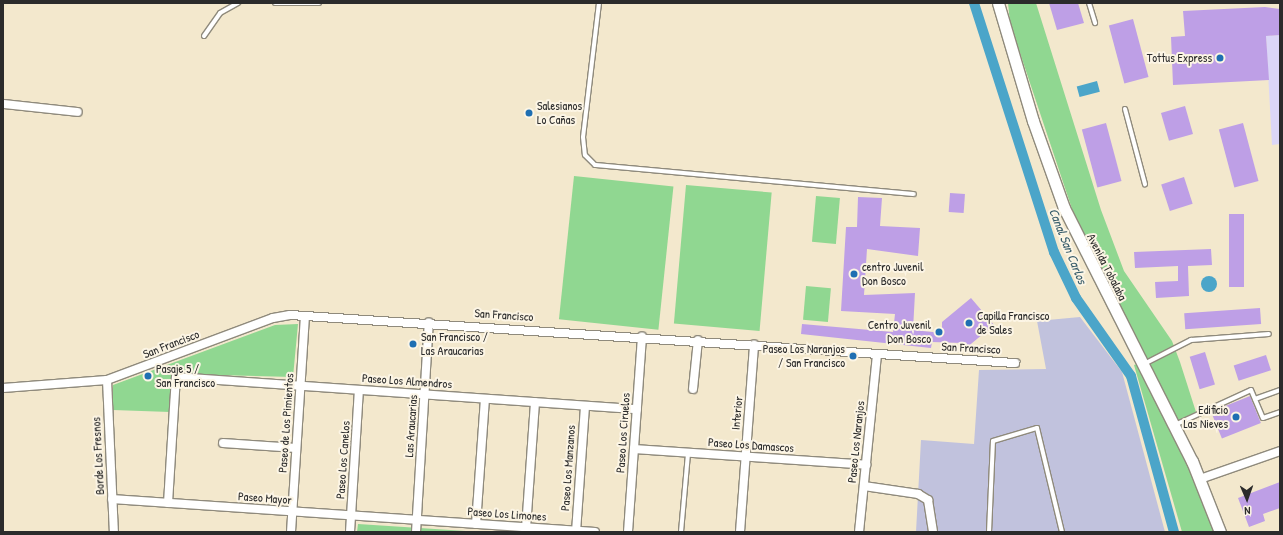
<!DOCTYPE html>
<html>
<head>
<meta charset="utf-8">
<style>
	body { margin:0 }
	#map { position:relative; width:1283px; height:535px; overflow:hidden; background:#f3e8cd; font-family:"Patrick Hand",sans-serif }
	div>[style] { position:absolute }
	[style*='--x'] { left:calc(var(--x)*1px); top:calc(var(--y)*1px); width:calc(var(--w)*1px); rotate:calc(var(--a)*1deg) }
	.built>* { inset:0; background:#dbd6f7 }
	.industrial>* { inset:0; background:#c1c2dd }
	.green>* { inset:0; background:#90d791; transform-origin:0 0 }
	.water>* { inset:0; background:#4ba5c9; transform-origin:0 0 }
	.round { border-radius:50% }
	.canal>* { height:10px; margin:-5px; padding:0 5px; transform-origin:5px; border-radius:5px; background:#4ba5c9 }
	.building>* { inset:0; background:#be9fe6; transform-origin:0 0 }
	.roads { filter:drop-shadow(1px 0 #8f8a7c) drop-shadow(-1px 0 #8f8a7c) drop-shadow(0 1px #8f8a7c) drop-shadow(0 -1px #8f8a7c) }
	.service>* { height:4px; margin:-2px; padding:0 2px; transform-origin:2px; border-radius:2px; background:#fff }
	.minor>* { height:8px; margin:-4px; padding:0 4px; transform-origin:4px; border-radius:4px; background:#fff }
	.secondary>* { height:11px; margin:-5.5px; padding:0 5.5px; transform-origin:5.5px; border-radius:5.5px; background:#fff }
	.dots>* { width:11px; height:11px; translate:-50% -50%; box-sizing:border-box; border:2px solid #fcf5e5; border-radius:50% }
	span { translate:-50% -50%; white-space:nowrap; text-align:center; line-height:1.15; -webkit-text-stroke:4px #fcf5e5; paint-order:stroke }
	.poi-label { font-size:12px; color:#2b2b2b }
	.right { translate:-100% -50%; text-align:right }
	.left { translate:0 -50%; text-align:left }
	.street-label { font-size:12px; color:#2b2b2b }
	.water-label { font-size:13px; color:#385c6a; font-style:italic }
	.frame { position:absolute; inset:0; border:4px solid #2b2b2b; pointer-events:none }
	.north { position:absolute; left:1227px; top:479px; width:40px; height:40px; -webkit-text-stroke:3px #fcf5e5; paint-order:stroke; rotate:178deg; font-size:11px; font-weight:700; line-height:16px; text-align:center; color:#2b2b2b }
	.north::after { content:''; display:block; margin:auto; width:14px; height:18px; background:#2b2b2b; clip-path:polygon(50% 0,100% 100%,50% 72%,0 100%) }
</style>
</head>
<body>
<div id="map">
	<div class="built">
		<div style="clip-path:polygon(1280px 35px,1280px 144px,1272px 145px,1266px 36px)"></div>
	</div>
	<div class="industrial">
		<div style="clip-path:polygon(1080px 317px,1122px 372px,1165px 532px,916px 532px,921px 440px,974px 444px,979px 370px,1046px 369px,1037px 321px)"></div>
	</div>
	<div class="green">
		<div style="clip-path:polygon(1008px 3px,1036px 3px,1101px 210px,1124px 271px,1172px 341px,1180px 362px,1196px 412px,1177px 421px,1072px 209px,1010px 23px)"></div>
		<div style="left:574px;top:176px;width:100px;height:144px;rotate:6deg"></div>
		<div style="left:686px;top:185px;width:86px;height:139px;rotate:5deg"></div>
		<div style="left:816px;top:196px;width:24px;height:46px;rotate:5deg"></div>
		<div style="left:806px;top:286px;width:25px;height:34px;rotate:5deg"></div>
		<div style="clip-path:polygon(298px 324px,293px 377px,173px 374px,170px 412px,113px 410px,113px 385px,275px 325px)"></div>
		<div style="clip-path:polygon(1137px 364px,1188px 462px,1214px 532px,1182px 532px,1134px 365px)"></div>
		<div style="clip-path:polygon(358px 524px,481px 532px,357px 532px)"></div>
	</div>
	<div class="water">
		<div style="left:1097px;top:81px;width:11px;height:21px;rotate:75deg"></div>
		<div class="round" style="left:1201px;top:276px;width:16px;height:16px"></div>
	</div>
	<div class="canal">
		<div style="--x:974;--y:3;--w:262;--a:72.2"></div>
		<div style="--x:1054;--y:252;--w:51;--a:64.4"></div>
		<div style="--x:1076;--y:298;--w:95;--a:54.8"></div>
		<div style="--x:1131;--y:376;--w:162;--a:74.6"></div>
	</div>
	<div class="building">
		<div style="clip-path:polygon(1049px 3px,1078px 3px,1084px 23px,1057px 30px)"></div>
		<div style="clip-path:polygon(1265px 7px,1280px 9px,1280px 35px,1266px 36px,1269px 80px,1173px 85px,1171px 37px,1185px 36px,1183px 11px)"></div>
		<div style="left:1133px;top:19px;width:60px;height:25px;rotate:75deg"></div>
		<div style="left:1185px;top:106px;width:29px;height:25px;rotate:74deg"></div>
		<div style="left:1106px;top:123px;width:60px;height:25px;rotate:75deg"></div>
		<div style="left:1243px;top:123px;width:60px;height:25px;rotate:75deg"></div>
		<div style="left:1184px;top:177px;width:28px;height:24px;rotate:72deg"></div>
		<div style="left:950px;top:193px;width:15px;height:19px;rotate:4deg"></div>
		<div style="clip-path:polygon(858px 197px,882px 198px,880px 226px,920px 228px,918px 256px,867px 249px,864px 295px,915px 293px,913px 330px,942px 333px,942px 322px,971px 298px,994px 325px,966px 348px,962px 343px,932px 342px,931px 348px,801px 334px,802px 324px,893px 332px,895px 314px,841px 311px,846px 227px,857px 227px)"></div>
		<div style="left:1229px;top:214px;width:15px;height:73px"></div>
		<div style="clip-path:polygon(1211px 249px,1212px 265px,1188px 266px,1189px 296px,1156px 298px,1155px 282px,1178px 281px,1178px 266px,1135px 268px,1134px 252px)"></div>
		<div style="left:1260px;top:308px;width:16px;height:76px;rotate:86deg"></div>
		<div style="left:1205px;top:352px;width:34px;height:16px;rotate:73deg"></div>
		<div style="left:1266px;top:355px;width:16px;height:34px;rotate:72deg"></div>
		<div style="left:1250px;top:396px;width:29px;height:42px;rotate:68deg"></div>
		<div style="clip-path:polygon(1280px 482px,1280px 508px,1263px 514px,1265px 521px,1249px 527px,1238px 498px)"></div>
	</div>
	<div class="roads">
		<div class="service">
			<div style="--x:275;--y:3;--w:44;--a:0"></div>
			<div style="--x:599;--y:3;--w:135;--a:96.8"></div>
			<div style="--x:583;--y:137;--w:18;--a:84"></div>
			<div style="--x:585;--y:155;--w:14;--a:45"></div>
			<div style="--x:595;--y:165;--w:320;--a:5.2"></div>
			<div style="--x:1089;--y:3;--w:21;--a:73"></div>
			<div style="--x:204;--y:36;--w:28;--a:-55"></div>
			<div style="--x:220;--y:13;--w:21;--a:-29"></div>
			<div style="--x:1125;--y:109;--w:78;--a:75.1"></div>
			<div style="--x:1144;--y:364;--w:53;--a:-27.1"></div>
			<div style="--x:1191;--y:340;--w:78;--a:-4.4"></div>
			<div style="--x:1255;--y:399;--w:27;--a:-20"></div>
			<div style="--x:1179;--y:423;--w:79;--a:-24.6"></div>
			<div style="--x:1251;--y:390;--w:30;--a:67"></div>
			<div style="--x:1263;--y:418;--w:18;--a:-19"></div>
			<div style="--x:681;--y:532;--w:79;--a:-84.9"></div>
			<div style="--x:989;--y:532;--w:91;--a:-87.5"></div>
			<div style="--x:993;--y:441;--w:46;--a:-16.5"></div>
			<div style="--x:1037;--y:428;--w:107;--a:76.5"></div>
		</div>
		<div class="minor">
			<div style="--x:3;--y:104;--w:75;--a:6.1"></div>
			<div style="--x:107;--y:380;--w:152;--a:87.4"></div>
			<div style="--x:3;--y:388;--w:104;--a:-4.4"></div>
			<div style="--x:107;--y:380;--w:177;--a:-20.5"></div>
			<div style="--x:273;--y:318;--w:17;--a:-10"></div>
			<div style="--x:290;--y:315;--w:727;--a:3.79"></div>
			<div style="--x:693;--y:389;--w:49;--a:-84.2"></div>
			<div style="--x:223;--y:443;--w:73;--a:3.9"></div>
			<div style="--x:634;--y:449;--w:233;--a:3.9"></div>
			<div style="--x:1200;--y:479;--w:85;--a:-19.3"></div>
			<div style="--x:864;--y:486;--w:55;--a:8.4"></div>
			<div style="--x:918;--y:494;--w:12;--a:31"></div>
			<div style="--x:928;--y:500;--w:32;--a:81"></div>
			<div style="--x:112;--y:499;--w:484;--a:3.9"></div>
			<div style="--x:168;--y:503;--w:126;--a:-86.4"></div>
			<div style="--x:176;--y:377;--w:462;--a:4"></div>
			<div style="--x:476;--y:524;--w:125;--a:-85.9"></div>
			<div style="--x:526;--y:528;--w:126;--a:-85.9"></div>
			<div style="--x:291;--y:532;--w:216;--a:-86.3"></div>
			<div style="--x:350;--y:532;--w:142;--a:-86.4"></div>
			<div style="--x:416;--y:532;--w:210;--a:-86.5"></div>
			<div style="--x:576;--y:532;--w:126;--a:-85.9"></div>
			<div style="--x:628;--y:532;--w:196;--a:-85.9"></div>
			<div style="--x:740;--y:532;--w:188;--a:-85.7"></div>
			<div style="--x:859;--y:532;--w:178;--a:-84.2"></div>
		</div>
		<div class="secondary">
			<div style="--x:998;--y:3;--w:123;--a:73.5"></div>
			<div style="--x:1033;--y:121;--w:92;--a:70.4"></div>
			<div style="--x:1064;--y:208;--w:284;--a:63.2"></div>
			<div style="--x:1192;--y:461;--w:76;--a:68.5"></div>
		</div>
	</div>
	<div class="dots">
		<div style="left:1220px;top:58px;background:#1f6fb2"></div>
		<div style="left:529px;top:113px;background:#1f6fb2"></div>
		<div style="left:854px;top:274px;background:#1f6fb2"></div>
		<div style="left:969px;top:323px;background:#1f6fb2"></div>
		<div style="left:939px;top:332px;background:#1f6fb2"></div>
		<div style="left:413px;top:344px;background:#1f6fb2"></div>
		<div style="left:853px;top:356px;background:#1f6fb2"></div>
		<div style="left:148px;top:376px;background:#1f6fb2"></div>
		<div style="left:1236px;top:417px;background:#1f6fb2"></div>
	</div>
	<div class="poi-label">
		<span class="right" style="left:1212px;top:58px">Tottus Express</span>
		<span class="left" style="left:537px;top:113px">Salesianos<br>Lo Cañas</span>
		<span class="left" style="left:862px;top:274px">centro Juvenil<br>Don Bosco</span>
		<span class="left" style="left:977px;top:323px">Capilla Francisco<br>de Sales</span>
		<span class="right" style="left:931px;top:332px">Centro Juvenil<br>Don Bosco</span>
		<span class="left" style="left:421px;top:344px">San Francisco /<br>Las Araucarias</span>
		<span class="right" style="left:845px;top:356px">Paseo Los Naranjos<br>/ San Francisco</span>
		<span class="left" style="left:156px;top:376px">Pasaje 5 /<br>San Francisco</span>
		<span class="right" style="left:1228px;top:417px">Edificio<br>Las Nieves</span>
	</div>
	<div class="street-label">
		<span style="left:1107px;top:267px;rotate:63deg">Avenida Tobalaba</span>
		<span style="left:504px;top:315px;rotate:4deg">San Francisco</span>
		<span style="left:171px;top:344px;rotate:-21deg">San Francisco</span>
		<span style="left:971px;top:348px;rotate:3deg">San Francisco</span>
		<span style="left:407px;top:381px;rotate:4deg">Paseo Los Almendros</span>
		<span style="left:737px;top:413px;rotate:-85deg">Interior</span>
		<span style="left:286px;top:423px;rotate:-86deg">Paseo de Los Pimientos</span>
		<span style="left:411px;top:426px;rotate:-86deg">Las Araucarias</span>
		<span style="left:623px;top:433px;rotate:-86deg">Paseo Los Ciruelos</span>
		<span style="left:856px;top:442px;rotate:-84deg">Paseo Los Naranjos</span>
		<span style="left:751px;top:445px;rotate:4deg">Paseo Los Damascos</span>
		<span style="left:98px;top:456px;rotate:-93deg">Borde Los Fresnos</span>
		<span style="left:343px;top:460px;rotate:-86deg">Paseo Los Canelos</span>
		<span style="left:568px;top:468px;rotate:-86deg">Paseo Los Manzanos</span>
		<span style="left:265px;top:498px;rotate:4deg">Paseo Mayor</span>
		<span style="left:507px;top:514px;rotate:4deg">Paseo Los Limones</span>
	</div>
	<div class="water-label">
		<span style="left:1068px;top:246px;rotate:68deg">Canal San Carlos</span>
	</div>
	<div class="frame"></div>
	<div class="north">N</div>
</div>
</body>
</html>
